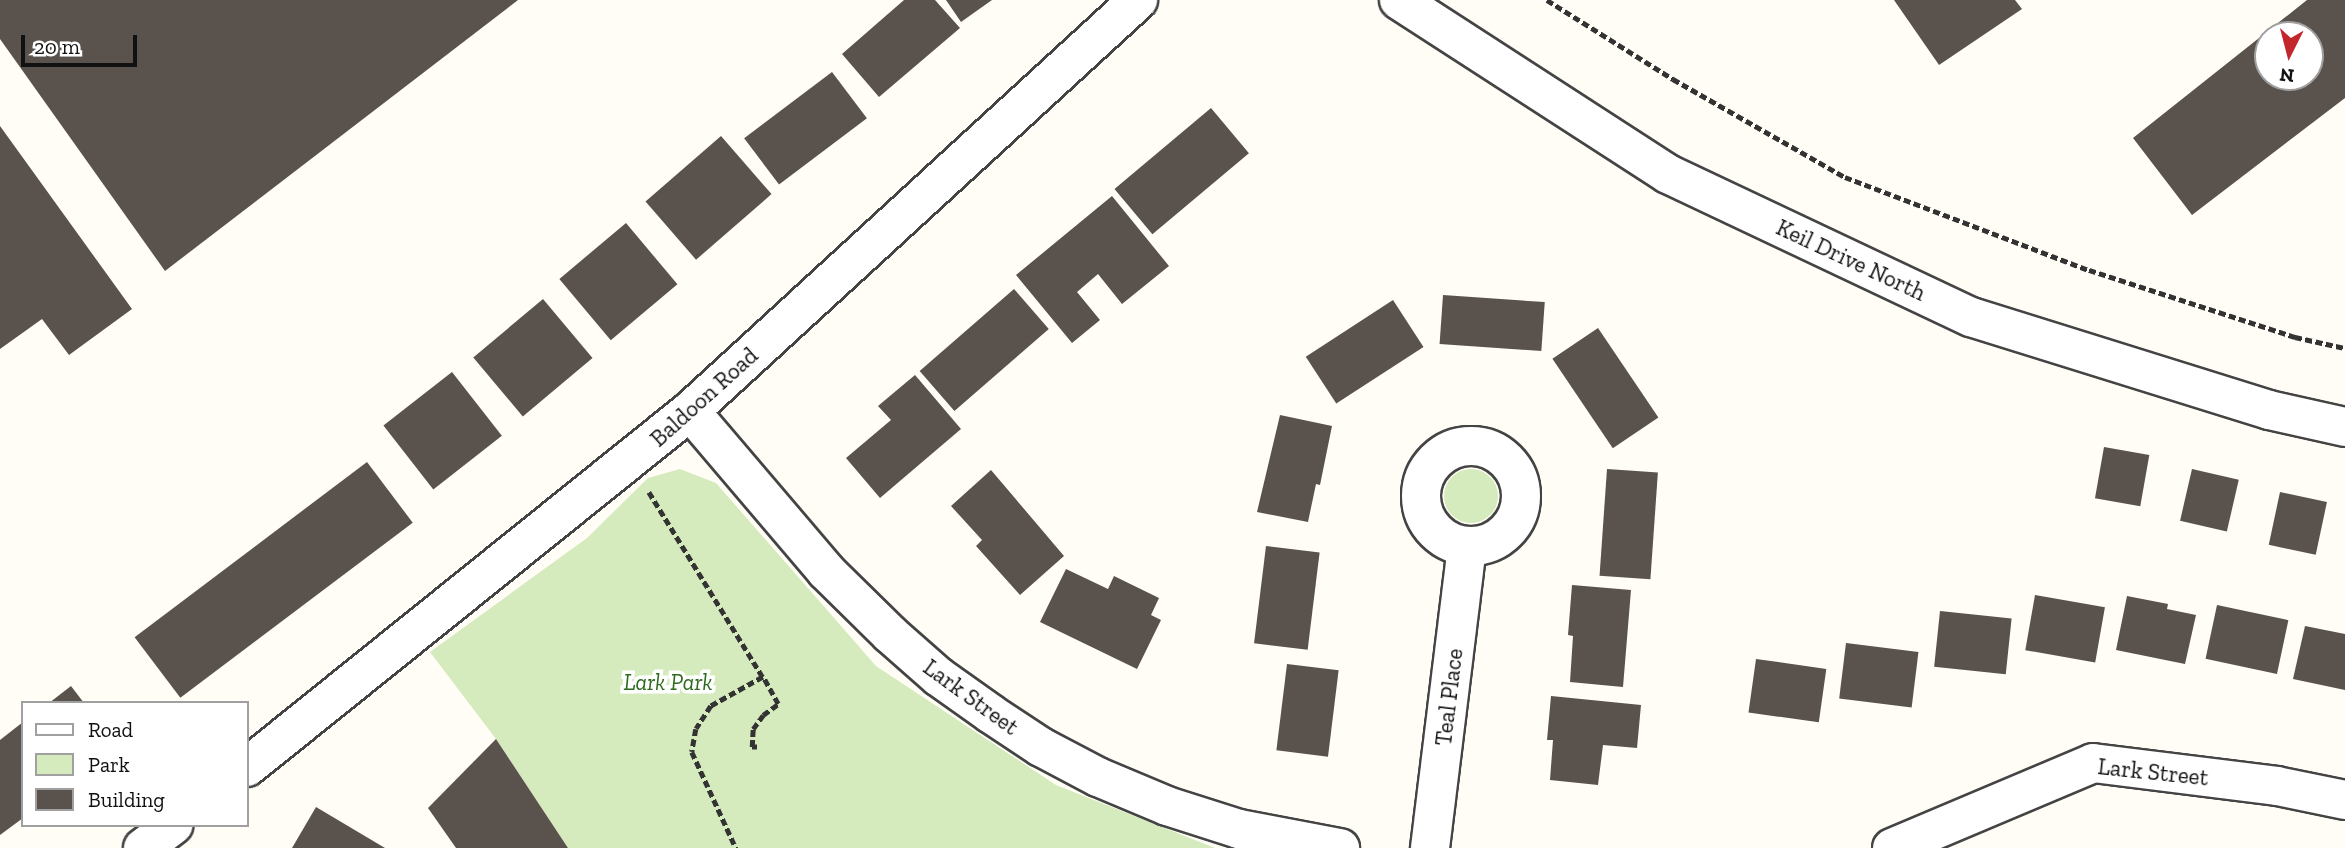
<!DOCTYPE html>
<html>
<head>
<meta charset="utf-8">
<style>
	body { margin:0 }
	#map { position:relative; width:2345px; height:848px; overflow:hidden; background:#fffdf5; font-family:"Zilla Slab",serif }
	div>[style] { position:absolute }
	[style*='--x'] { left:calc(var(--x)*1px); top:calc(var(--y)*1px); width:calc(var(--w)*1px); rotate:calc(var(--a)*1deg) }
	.green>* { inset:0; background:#d5ebbd }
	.round { border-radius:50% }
	.building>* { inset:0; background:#5a524d; transform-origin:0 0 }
	.path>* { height:4.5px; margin-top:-2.25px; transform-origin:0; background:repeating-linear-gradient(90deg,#333 0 7px,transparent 0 10.5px) }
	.roads { filter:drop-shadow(2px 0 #444) drop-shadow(-2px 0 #444) drop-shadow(0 2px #444) drop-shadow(0 -2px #444) }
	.minor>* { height:38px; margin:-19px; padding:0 19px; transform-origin:19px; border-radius:19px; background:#fff }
	.minor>.ring { margin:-19px; padding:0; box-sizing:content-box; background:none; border:38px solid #fff; border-radius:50% }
	span { translate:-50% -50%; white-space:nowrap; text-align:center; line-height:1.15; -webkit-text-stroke:7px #fff; paint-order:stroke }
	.street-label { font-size:23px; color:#111 }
	.park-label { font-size:23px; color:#2f6b1f; font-style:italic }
	.legend { position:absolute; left:21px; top:701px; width:228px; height:126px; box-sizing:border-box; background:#fff; border:2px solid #a0a0a0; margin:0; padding:9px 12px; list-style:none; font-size:21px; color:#111 }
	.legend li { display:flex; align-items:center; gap:14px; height:35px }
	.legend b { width:35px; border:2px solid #a0a0a0 }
	.north { position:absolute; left:2254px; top:21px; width:70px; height:70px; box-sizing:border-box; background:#fff; border:2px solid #a0a0a0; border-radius:50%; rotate:186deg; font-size:19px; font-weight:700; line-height:28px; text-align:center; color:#111 }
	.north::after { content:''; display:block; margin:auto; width:24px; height:32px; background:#c4262e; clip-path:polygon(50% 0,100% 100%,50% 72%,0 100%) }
	.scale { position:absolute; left:21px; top:35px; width:116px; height:32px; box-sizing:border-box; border:4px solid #111; border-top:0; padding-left:9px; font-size:21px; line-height:24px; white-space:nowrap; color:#111; -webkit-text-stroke:5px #fff; paint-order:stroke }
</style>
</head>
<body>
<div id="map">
	<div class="green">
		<div style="clip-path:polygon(680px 469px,716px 483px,876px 666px,1056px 785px,1215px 848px,568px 848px,496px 739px,430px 652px,587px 538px,648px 478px)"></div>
		<div class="round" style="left:1444px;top:469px;width:54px;height:54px"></div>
	</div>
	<div class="building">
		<div style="clip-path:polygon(0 0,518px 0,165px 271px,0 39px)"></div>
		<div style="clip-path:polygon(904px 0,935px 0,960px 28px,879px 97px,842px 54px)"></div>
		<div style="clip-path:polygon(946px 0,992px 0,961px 22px)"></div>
		<div style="clip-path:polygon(1894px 0,2015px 0,2022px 9px,1939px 65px)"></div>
		<div style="clip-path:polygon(evenodd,2307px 0,2345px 0,2345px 98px,2192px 215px,2133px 138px,2307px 0,2268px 35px,2310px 35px,2310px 77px,2268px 77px,2268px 35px)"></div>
		<div style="left:832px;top:72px;width:58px;height:110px;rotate:53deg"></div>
		<div style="left:1211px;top:108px;width:59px;height:126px;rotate:50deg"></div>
		<div style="clip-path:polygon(0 126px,132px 309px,69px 355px,42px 319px,0 349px)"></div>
		<div style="left:721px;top:136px;width:77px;height:100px;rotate:49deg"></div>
		<div style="clip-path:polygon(1112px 196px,1169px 266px,1122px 304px,1098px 274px,1077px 292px,1100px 320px,1072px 343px,1016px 275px)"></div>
		<div style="left:626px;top:223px;width:80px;height:87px;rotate:50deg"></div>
		<div style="left:1014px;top:289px;width:53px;height:125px;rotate:49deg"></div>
		<div style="left:1443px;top:295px;width:102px;height:49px;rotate:4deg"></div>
		<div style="left:543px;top:299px;width:77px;height:91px;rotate:50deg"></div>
		<div style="left:1393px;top:300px;width:56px;height:104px;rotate:57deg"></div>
		<div style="left:1598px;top:328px;width:108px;height:55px;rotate:56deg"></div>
		<div style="left:452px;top:372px;width:81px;height:87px;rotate:52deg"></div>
		<div style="clip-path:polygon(915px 375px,961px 429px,880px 498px,846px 458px,891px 420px,878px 406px)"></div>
		<div style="clip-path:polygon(1280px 415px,1332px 426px,1320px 485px,1316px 484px,1308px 522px,1257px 512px)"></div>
		<div style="left:2104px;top:447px;width:46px;height:52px;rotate:10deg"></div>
		<div style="left:367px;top:462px;width:76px;height:291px;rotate:53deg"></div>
		<div style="left:1607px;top:469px;width:51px;height:107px;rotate:4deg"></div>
		<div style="left:2192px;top:469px;width:48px;height:53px;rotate:13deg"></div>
		<div style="clip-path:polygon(991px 470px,1064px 556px,1020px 595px,976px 546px,982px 540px,951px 506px)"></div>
		<div style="left:2280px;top:492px;width:48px;height:54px;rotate:12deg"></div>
		<div style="left:1266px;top:546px;width:54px;height:98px;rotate:7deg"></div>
		<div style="clip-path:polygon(1066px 569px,1108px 589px,1114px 576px,1159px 598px,1151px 615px,1161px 620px,1137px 669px,1040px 622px)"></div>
		<div style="clip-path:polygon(1572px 585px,1631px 590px,1623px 687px,1570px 682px,1573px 636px,1568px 635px)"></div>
		<div style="left:2035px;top:595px;width:71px;height:56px;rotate:10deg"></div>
		<div style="clip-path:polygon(2127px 596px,2168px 604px,2167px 609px,2196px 615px,2185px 664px,2116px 650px)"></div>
		<div style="left:2217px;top:605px;width:73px;height:55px;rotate:12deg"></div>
		<div style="left:1940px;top:611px;width:72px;height:56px;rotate:6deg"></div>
		<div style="clip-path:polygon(2305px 626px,2345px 634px,2345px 690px,2293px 679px)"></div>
		<div style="left:1846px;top:643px;width:73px;height:56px;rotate:7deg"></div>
		<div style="left:1756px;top:659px;width:71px;height:54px;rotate:8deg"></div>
		<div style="left:1287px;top:664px;width:52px;height:87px;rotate:7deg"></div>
		<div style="clip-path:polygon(71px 686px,84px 703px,49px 703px)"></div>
		<div style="clip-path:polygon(1551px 696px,1641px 705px,1637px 748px,1603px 745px,1598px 785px,1550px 780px,1553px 740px,1547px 740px)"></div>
		<div style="clip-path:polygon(23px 722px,23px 818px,0 835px,0 740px)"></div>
		<div style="clip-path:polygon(496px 739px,568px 848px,456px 848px,428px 808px)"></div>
		<div style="clip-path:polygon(316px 807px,385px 848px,292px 848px)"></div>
	</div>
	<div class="path">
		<div style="--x:1547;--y:0;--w:149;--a:32.1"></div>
		<div style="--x:1673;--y:79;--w:198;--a:29.7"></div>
		<div style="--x:1845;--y:177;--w:261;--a:20.9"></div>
		<div style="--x:2089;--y:270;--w:217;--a:18"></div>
		<div style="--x:2295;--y:337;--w:51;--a:12.4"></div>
		<div style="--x:649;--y:492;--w:217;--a:58.4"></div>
		<div style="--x:763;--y:677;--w:60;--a:150.9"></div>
		<div style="--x:711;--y:706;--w:27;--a:123"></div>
		<div style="--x:696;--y:729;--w:23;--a:100"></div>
		<div style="--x:692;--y:752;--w:106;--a:65.4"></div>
		<div style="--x:757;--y:747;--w:5;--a:180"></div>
		<div style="--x:752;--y:747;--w:18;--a:-87"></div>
		<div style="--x:753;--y:729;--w:17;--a:-54"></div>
		<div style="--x:763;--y:715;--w:19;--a:-36"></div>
		<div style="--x:778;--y:704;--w:31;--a:-119"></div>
	</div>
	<div class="roads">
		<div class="minor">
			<div style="--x:1399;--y:0;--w:320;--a:32.9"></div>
			<div style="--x:1668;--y:174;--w:335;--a:25.3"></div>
			<div style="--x:1971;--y:317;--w:312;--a:17.3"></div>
			<div style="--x:2269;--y:410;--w:78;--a:12.6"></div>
			<div style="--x:690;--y:411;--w:210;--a:49.6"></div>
			<div style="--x:826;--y:571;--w:90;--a:44.5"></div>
			<div style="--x:890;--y:634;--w:65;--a:41.3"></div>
			<div style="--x:939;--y:677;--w:64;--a:35.4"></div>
			<div style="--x:991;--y:714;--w:60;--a:33.4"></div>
			<div style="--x:1041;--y:747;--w:64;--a:27.8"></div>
			<div style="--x:1098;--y:777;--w:75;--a:22.8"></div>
			<div style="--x:1167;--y:806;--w:76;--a:17.7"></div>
			<div style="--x:1239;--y:829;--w:103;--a:10.7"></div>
			<div class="ring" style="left:1421px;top:446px;width:62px;height:62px"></div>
			<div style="--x:247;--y:767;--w:568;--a:-38.79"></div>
			<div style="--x:690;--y:411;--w:608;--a:-42.53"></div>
			<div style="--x:143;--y:848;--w:38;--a:-37"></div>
			<div style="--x:1430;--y:848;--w:304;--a:-83"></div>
			<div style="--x:1892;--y:848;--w:218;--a:-22.9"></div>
			<div style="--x:2093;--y:763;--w:185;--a:7.1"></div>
			<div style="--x:2277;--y:786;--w:69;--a:11.6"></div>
		</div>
	</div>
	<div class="street-label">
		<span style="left:1851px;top:260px;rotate:25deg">Keil Drive North</span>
		<span style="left:704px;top:397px;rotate:-42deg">Baldoon Road</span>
		<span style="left:971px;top:697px;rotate:36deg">Lark Street</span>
		<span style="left:1449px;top:697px;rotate:-83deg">Teal Place</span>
		<span style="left:2153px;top:772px;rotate:6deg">Lark Street</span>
	</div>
	<div class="park-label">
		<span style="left:668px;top:682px">Lark Park</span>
	</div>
	<ul class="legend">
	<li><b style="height:9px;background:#fff"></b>Road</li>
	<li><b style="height:19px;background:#d5ebbd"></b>Park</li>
	<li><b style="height:19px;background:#5a524d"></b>Building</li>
	</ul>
	<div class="north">N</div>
	<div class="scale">20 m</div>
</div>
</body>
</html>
